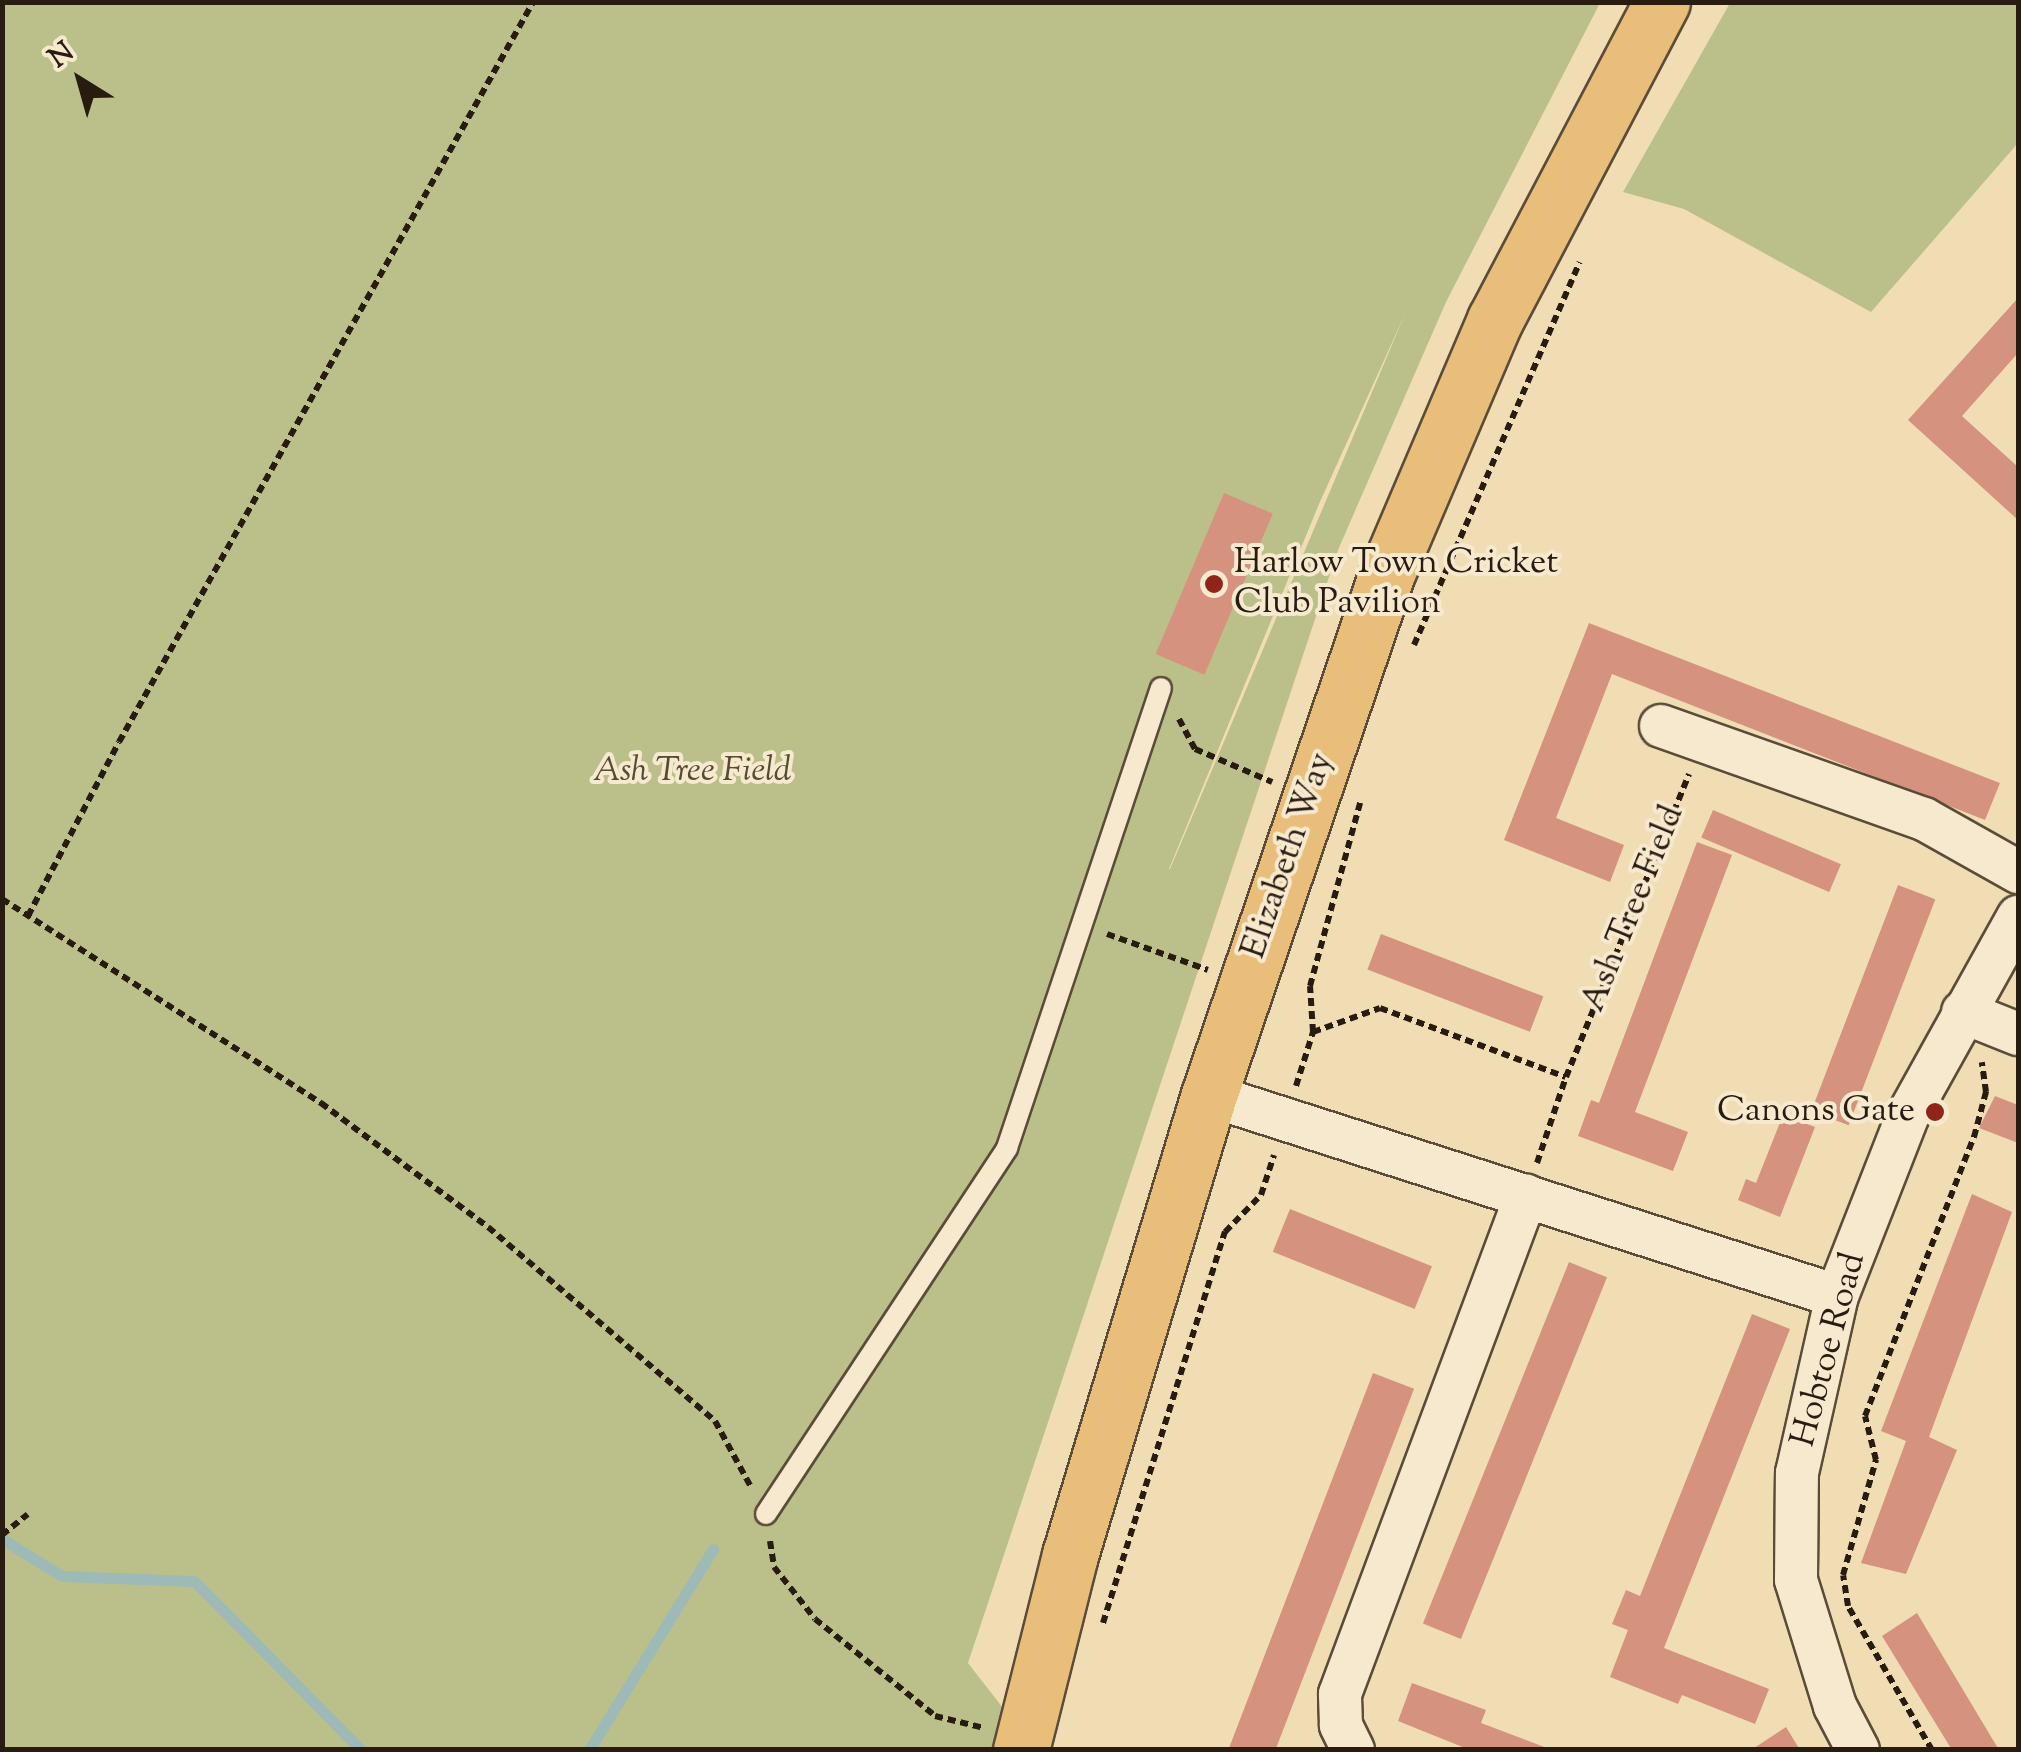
<!DOCTYPE html>
<html>
<head>
<meta charset="utf-8">
<style>
	body { margin:0 }
	#map { position:relative; width:2021px; height:1752px; overflow:hidden; background:#f1ddb3; font-family:"Sorts Mill Goudy",serif }
	div>[style] { position:absolute }
	[style*='--x'] { left:calc(var(--x)*1px); top:calc(var(--y)*1px); width:calc(var(--w)*1px); rotate:calc(var(--a)*1deg) }
	.green>* { inset:0; background:#bbc08b }
	.stream>* { height:11px; margin:-5.5px; padding:0 5.5px; transform-origin:5.5px; border-radius:5.5px; background:#9ebab6 }
	.building>* { inset:0; background:#d5927f; transform-origin:0 0 }
	.path>* { height:6px; margin-top:-3px; transform-origin:0; background:repeating-linear-gradient(90deg,#281b10 0 8px,transparent 0 13px) }
	.roads { filter:drop-shadow(2px 0 #5a4c39) drop-shadow(-2px 0 #5a4c39) drop-shadow(0 2px #5a4c39) drop-shadow(0 -2px #5a4c39) }
	.lane>* { height:20px; margin:-10px; padding:0 10px; transform-origin:10px; border-radius:10px; background:#f6e9ce }
	.street>* { height:42px; margin:-21px; padding:0 21px; transform-origin:21px; border-radius:21px; background:#f6e9ce }
	.primary>* { height:55px; margin:-27.5px; padding:0 27.5px; transform-origin:27.5px; border-radius:27.5px; background:#e8be7a }
	.dots>* { width:28px; height:28px; translate:-50% -50%; box-sizing:border-box; border:5px solid #f6e9ce; border-radius:50% }
	span { translate:-50% -50%; white-space:nowrap; text-align:center; line-height:1.15; -webkit-text-stroke:8px #f6e9ce; paint-order:stroke }
	.poi-label { font-size:35px; color:#281b10 }
	.left { translate:0 -50%; text-align:left }
	.right { translate:-100% -50%; text-align:right }
	.park-label { font-size:35px; color:#544d35; font-style:italic }
	.street-label { font-size:35px; color:#281b10 }
	.frame { position:absolute; inset:0; border:5px solid #281b10; pointer-events:none }
	.north { position:absolute; left:30px; top:30px; width:100px; height:100px; -webkit-text-stroke:8px #f6e9ce; paint-order:stroke; rotate:323deg; font-size:28px; font-weight:700; line-height:40px; text-align:center; color:#281b10 }
	.north::after { content:''; display:block; margin:auto; width:35px; height:45px; background:#281b10; clip-path:polygon(50% 0,100% 100%,50% 72%,0 100%) }
</style>
</head>
<body>
<div id="map">
	<div class="green">
		<div style="clip-path:polygon(evenodd,3px 3px,1600px 3px,1446px 302px,1338px 550px,968px 1663px,1035px 1749px,3px 1750px,3px 3px,1405px 314px,1170px 869px,1169px 869px,1319px 504px,1405px 314px)"></div>
		<div style="clip-path:polygon(1730px 3px,2018px 3px,2018px 143px,1871px 312px,1684px 209px,1623px 192px)"></div>
	</div>
	<div class="stream">
		<div style="--x:2;--y:1539;--w:70;--a:31.7"></div>
		<div style="--x:62;--y:1576;--w:132;--a:2.2"></div>
		<div style="--x:194;--y:1581;--w:238;--a:45.3"></div>
		<div style="--x:589;--y:1750;--w:236;--a:-58.3"></div>
	</div>
	<div class="building">
		<div style="clip-path:polygon(2018px 298px,2018px 353px,1962px 416px,2018px 467px,2018px 520px,1908px 420px)"></div>
		<div style="left:1224px;top:493px;width:53px;height:175px;rotate:23deg"></div>
		<div style="clip-path:polygon(1589px 623px,2000px 783px,1985px 820px,1612px 674px,1556px 818px,1624px 845px,1610px 882px,1504px 840px)"></div>
		<div style="left:1713px;top:810px;width:139px;height:30px;rotate:23deg"></div>
		<div style="clip-path:polygon(1697px 842px,1732px 855px,1635px 1112px,1688px 1132px,1673px 1171px,1578px 1136px,1591px 1100px,1599px 1103px)"></div>
		<div style="left:1898px;top:885px;width:40px;height:242px;rotate:21deg"></div>
		<div style="left:1381px;top:934px;width:174px;height:38px;rotate:21deg"></div>
		<div style="clip-path:polygon(1995px 1096px,2018px 1105px,2018px 1143px,1979px 1128px)"></div>
		<div style="clip-path:polygon(1783px 1115px,1815px 1127px,1780px 1217px,1738px 1200px,1746px 1179px,1756px 1183px)"></div>
		<div style="clip-path:polygon(1972px 1194px,2012px 1212px,1929px 1437px,1957px 1450px,1906px 1574px,1861px 1563px,1906px 1441px,1881px 1431px)"></div>
		<div style="left:1290px;top:1209px;width:153px;height:46px;rotate:22deg"></div>
		<div style="left:1569px;top:1262px;width:41px;height:390px;rotate:22deg"></div>
		<div style="clip-path:polygon(1752px 1314px,1790px 1329px,1664px 1648px,1769px 1689px,1755px 1724px,1682px 1695px,1678px 1704px,1610px 1677px,1628px 1630px,1612px 1624px,1626px 1590px,1640px 1596px)"></div>
		<div style="left:1373px;top:1373px;width:44px;height:403px;rotate:21deg"></div>
		<div style="clip-path:polygon(1917px 1613px,1999px 1750px,1952px 1750px,1882px 1636px)"></div>
		<div style="clip-path:polygon(1412px 1683px,1486px 1710px,1481px 1723px,1552px 1750px,1470px 1750px,1398px 1721px)"></div>
		<div style="clip-path:polygon(1786px 1727px,1800px 1750px,1751px 1750px)"></div>
	</div>
	<div class="path">
		<div style="--x:1414;--y:645;--w:417;--a:-66.6"></div>
		<div style="--x:1179;--y:719;--w:34;--a:62"></div>
		<div style="--x:1195;--y:749;--w:84;--a:23.2"></div>
		<div style="--x:2;--y:899;--w:379;--a:32.6"></div>
		<div style="--x:321;--y:1103;--w:208;--a:36.6"></div>
		<div style="--x:488;--y:1227;--w:299;--a:40.5"></div>
		<div style="--x:715;--y:1421;--w:75;--a:61.4"></div>
		<div style="--x:28;--y:916;--w:196;--a:-62.4"></div>
		<div style="--x:119;--y:742;--w:848;--a:-60.77"></div>
		<div style="--x:1107;--y:934;--w:107;--a:19.6"></div>
		<div style="--x:1313;--y:1032;--w:71;--a:-19.7"></div>
		<div style="--x:1380;--y:1008;--w:198;--a:20.4"></div>
		<div style="--x:1296;--y:1086;--w:57;--a:-72.5"></div>
		<div style="--x:1313;--y:1032;--w:46;--a:-93.7"></div>
		<div style="--x:1310;--y:986;--w:190;--a:-74.7"></div>
		<div style="--x:1537;--y:1163;--w:91;--a:-71.4"></div>
		<div style="--x:1566;--y:1077;--w:327;--a:-67.9"></div>
		<div style="--x:2;--y:1535;--w:33;--a:-39"></div>
		<div style="--x:770;--y:1541;--w:26;--a:81"></div>
		<div style="--x:774;--y:1567;--w:66;--a:51.7"></div>
		<div style="--x:815;--y:1619;--w:154;--a:38.9"></div>
		<div style="--x:935;--y:1716;--w:50;--a:13.8"></div>
		<div style="--x:1103;--y:1623;--w:410;--a:-72.7"></div>
		<div style="--x:1225;--y:1232;--w:52;--a:-45.8"></div>
		<div style="--x:1261;--y:1195;--w:42;--a:-72"></div>
		<div style="--x:1932;--y:1750;--w:167;--a:-120.3"></div>
		<div style="--x:1848;--y:1606;--w:31;--a:-99"></div>
		<div style="--x:1843;--y:1575;--w:120;--a:-74"></div>
		<div style="--x:1876;--y:1460;--w:45;--a:-104"></div>
		<div style="--x:1865;--y:1416;--w:300;--a:-68.7"></div>
		<div style="--x:1974;--y:1137;--w:47;--a:-75.1"></div>
		<div style="--x:1986;--y:1092;--w:30;--a:-98"></div>
	</div>
	<div class="roads">
		<div class="lane">
			<div style="--x:766;--y:1514;--w:438;--a:-56.6"></div>
			<div style="--x:1007;--y:1148;--w:485;--a:-71.5"></div>
		</div>
		<div class="street">
			<div style="--x:1661;--y:726;--w:279;--a:19.5"></div>
			<div style="--x:1924;--y:819;--w:108;--a:29.4"></div>
			<div style="--x:1963;--y:1012;--w:59;--a:21.8"></div>
			<div style="--x:1209;--y:1095;--w:659;--a:17.75"></div>
			<div style="--x:1353;--y:1750;--w:28;--a:-116"></div>
			<div style="--x:1341;--y:1725;--w:31;--a:-92"></div>
			<div style="--x:1340;--y:1694;--w:532;--a:-69.52"></div>
			<div style="--x:1858;--y:1750;--w:50;--a:-117.6"></div>
			<div style="--x:1835;--y:1706;--w:132;--a:-107.2"></div>
			<div style="--x:1796;--y:1580;--w:107;--a:-89.5"></div>
			<div style="--x:1797;--y:1473;--w:181;--a:-77.3"></div>
			<div style="--x:1837;--y:1296;--w:194;--a:-68.6"></div>
			<div style="--x:1908;--y:1115;--w:227;--a:-60.9"></div>
		</div>
		<div class="primary">
			<div style="--x:1021;--y:1750;--w:201;--a:-75.9"></div>
			<div style="--x:1070;--y:1555;--w:481;--a:-73.2"></div>
			<div style="--x:1209;--y:1095;--w:552;--a:-71.17"></div>
			<div style="--x:1387;--y:573;--w:275;--a:-66.9"></div>
			<div style="--x:1495;--y:320;--w:359;--a:-62.3"></div>
		</div>
	</div>
	<div class="dots">
		<div style="left:1214px;top:584px;background:#8f2418"></div>
		<div style="left:1935px;top:1112px;background:#8f2418"></div>
	</div>
	<div class="poi-label">
		<span class="left" style="left:1234px;top:584px">Harlow Town Cricket<br>Club Pavilion</span>
		<span class="right" style="left:1915px;top:1112px">Canons Gate</span>
	</div>
	<div class="park-label">
		<span style="left:692px;top:772px">Ash Tree Field</span>
	</div>
	<div class="street-label">
		<span style="left:1289px;top:856px;rotate:-71deg">Elizabeth Way</span>
		<span style="left:1634px;top:909px;rotate:-68deg">Ash Tree Field</span>
		<span style="left:1830px;top:1350px;rotate:-75deg">Hobtoe Road</span>
	</div>
	<div class="frame"></div>
	<div class="north">N</div>
</div>
</body>
</html>
